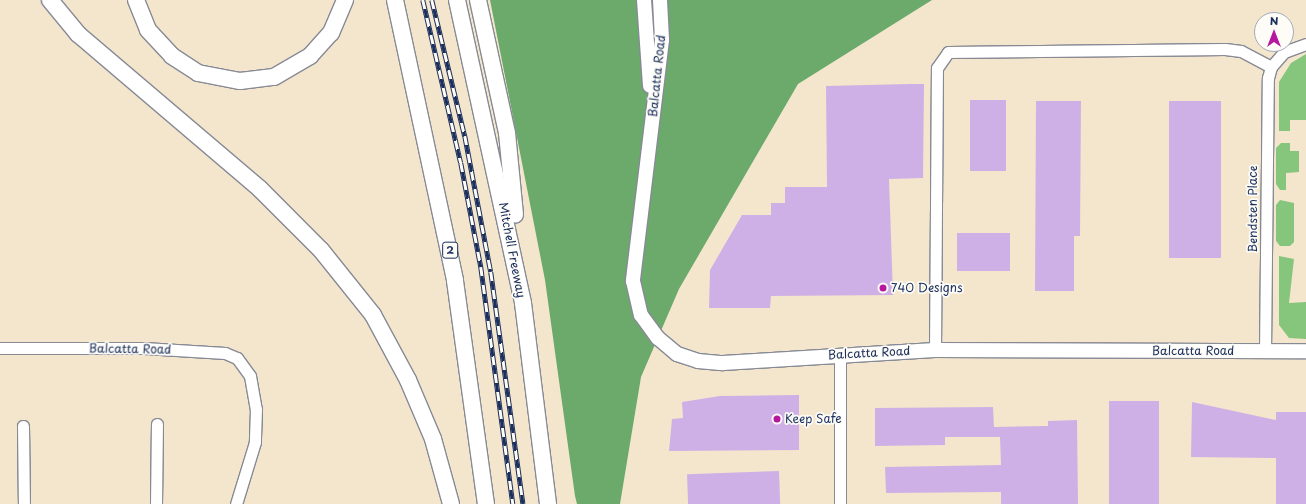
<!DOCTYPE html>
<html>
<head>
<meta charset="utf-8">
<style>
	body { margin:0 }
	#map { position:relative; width:1306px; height:504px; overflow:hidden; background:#f3e6cc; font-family:"Playpen Sans",sans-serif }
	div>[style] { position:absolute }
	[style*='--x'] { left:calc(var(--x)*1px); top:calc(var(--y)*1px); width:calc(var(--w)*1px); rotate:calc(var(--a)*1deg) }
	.green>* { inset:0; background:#86c57c }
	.forest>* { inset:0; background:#6caa6c }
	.building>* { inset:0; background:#cfb0e6; transform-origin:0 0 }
	.roads { filter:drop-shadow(1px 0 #878a95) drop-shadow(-1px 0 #878a95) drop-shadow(0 1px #878a95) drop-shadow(0 -1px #878a95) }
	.minor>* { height:11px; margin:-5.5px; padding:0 5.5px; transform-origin:5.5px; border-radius:5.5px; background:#fff }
	.major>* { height:14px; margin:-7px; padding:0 7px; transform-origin:7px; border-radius:7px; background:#fff }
	.highway>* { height:16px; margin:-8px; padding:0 8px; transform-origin:8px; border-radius:8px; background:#fff }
	.rail>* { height:4.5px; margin-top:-2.25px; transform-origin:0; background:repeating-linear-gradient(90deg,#fdfcf7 0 9px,#1b2f5e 0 18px); box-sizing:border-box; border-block:1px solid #1b2f5e }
	.dots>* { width:11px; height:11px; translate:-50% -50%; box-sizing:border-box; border:2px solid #fdfcf7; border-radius:50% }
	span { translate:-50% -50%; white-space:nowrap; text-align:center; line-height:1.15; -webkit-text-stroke:3.5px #fdfcf7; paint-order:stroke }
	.shield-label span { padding:1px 3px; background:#fdfcf7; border:1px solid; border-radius:3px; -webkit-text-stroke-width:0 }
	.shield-label { font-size:11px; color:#1b2f5e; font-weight:700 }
	.street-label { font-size:12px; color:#1b2f5e }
	.poi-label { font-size:12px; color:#1b2f5e }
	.left { translate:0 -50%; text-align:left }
	.north { position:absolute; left:1254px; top:12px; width:40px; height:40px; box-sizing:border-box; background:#fdfcf7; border:1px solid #a3aaba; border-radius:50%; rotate:0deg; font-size:11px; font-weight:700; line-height:16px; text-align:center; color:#1b2f5e }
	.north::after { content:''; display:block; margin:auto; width:14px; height:18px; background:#b5179e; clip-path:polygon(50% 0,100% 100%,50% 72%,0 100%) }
</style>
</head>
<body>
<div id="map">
	<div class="green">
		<div style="clip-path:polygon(1306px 54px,1306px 120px,1290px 120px,1290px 131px,1279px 131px,1279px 82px,1291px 63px)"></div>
		<div style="clip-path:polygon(1281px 143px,1290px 143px,1290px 151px,1299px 151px,1299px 172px,1286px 173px,1286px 190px,1280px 190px,1276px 184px,1276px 148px)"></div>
		<div style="clip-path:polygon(1280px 200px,1294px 203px,1294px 242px,1290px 246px,1280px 246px,1276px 241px,1276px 205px)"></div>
		<div style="clip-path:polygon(1279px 256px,1294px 259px,1289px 303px,1306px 302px,1306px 339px,1289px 338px,1279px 325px)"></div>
	</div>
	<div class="forest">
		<div style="clip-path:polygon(490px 0,932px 0,798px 84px,679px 289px,641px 377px,620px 504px,577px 504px,575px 496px,545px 280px)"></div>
	</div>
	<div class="building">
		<div style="clip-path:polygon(910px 84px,924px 84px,923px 178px,889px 179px,893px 295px,771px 296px,770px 308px,709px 308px,710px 270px,742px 215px,771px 215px,771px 203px,785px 203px,785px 187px,827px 187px,826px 86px)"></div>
		<div style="left:970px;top:100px;width:36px;height:71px"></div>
		<div style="clip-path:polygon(1036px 101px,1081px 101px,1080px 236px,1074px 236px,1074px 291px,1035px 291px)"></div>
		<div style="left:1169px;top:101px;width:52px;height:157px"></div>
		<div style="left:957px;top:233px;width:53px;height:38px"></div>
		<div style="clip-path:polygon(799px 395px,799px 450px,669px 451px,672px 419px,683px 418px,682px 402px,720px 396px)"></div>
		<div style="left:1109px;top:401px;width:50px;height:103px"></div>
		<div style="clip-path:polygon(1192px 402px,1276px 420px,1276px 412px,1306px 412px,1306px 504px,1276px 504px,1276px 458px,1191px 457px)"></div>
		<div style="clip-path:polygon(993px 407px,994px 427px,1048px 426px,1048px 421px,1077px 420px,1078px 504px,1001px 504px,1001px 492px,886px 493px,885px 467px,1001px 465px,1000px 437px,945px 437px,945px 445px,875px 446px,875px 408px)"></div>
		<div style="left:779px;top:471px;width:33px;height:92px;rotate:88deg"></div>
	</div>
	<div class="roads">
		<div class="minor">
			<div style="--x:0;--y:348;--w:144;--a:0"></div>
			<div style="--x:144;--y:348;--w:81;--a:3.5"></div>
			<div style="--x:225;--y:353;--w:13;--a:23"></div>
			<div style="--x:237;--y:358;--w:22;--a:54"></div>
			<div style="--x:250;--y:376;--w:34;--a:80"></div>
			<div style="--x:256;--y:409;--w:33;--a:92"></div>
			<div style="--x:255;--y:442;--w:65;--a:107"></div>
			<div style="--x:935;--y:350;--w:282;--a:-89.6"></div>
			<div style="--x:937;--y:68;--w:19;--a:-55"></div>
			<div style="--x:948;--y:52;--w:277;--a:-0.6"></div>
			<div style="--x:1225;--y:49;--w:16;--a:7"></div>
			<div style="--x:1241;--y:51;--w:34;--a:28"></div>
			<div style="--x:1265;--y:351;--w:273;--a:-89.4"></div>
			<div style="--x:1268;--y:78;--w:11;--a:-75"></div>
			<div style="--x:1271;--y:67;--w:20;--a:-49"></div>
			<div style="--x:1284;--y:52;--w:23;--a:-20"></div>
			<div style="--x:840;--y:354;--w:150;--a:90"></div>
			<div style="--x:23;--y:426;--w:78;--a:89.3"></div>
			<div style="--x:156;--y:504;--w:80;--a:-89.3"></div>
		</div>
		<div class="major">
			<div style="--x:644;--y:0;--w:86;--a:86"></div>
			<div style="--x:660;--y:0;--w:40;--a:87.1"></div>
			<div style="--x:662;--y:40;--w:243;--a:96.9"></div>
			<div style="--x:633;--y:281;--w:35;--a:77"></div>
			<div style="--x:641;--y:315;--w:29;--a:54"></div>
			<div style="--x:658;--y:338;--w:25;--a:40"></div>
			<div style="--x:677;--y:354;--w:22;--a:18"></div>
			<div style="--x:698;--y:361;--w:25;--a:5"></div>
			<div style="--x:723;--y:363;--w:212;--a:-3.5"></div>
			<div style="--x:935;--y:350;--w:371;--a:0.2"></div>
		</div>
		<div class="highway">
			<div style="--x:50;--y:0;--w:44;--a:50.5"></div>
			<div style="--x:78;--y:34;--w:239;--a:40.4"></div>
			<div style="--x:260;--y:189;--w:86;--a:45"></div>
			<div style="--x:321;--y:250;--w:83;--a:51.3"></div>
			<div style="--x:373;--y:315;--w:74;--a:61.7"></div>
			<div style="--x:408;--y:380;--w:64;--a:67"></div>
			<div style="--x:433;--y:439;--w:67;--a:74.5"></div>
			<div style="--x:136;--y:0;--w:32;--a:68"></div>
			<div style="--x:148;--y:30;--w:35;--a:47"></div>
			<div style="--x:172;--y:56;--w:31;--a:33"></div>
			<div style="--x:198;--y:73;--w:43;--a:10.8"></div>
			<div style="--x:240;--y:81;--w:34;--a:-7"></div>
			<div style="--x:274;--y:77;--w:42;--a:-30.3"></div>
			<div style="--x:310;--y:56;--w:31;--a:-48"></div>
			<div style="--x:331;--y:33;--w:36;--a:-67"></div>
			<div style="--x:395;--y:0;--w:287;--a:77.9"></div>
			<div style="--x:455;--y:281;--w:225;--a:82.1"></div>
			<div style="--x:457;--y:0;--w:310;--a:77.7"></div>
			<div style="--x:523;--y:303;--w:203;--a:82.9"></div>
			<div style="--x:478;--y:0;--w:136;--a:77.7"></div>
			<div style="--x:507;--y:133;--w:82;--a:84.4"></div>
		</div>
	</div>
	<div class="rail">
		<div style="--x:423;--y:0;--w:167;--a:76.9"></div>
		<div style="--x:461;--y:163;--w:106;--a:79.1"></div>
		<div style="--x:481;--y:267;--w:239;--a:82.3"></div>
		<div style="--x:432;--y:0;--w:140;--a:76.4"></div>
		<div style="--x:465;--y:136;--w:138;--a:79.2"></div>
		<div style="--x:491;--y:272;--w:234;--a:82.1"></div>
	</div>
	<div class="dots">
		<div style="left:883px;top:288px;background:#b5179e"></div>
		<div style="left:777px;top:419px;background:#b5179e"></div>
	</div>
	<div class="shield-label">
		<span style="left:450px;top:250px">2</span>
	</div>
	<div class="street-label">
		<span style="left:657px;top:76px;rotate:-84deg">Balcatta Road</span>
		<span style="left:1253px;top:209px;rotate:-90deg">Bendsten Place</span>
		<span style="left:512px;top:250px;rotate:79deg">Mitchell Freeway</span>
		<span style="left:130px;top:349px;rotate:1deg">Balcatta Road</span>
		<span style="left:1193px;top:351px">Balcatta Road</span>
		<span style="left:869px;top:353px;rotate:-3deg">Balcatta Road</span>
	</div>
	<div class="poi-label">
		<span class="left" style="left:891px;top:288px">740 Designs</span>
		<span class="left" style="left:785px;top:419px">Keep Safe</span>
	</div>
	<div class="north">N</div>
</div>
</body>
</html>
